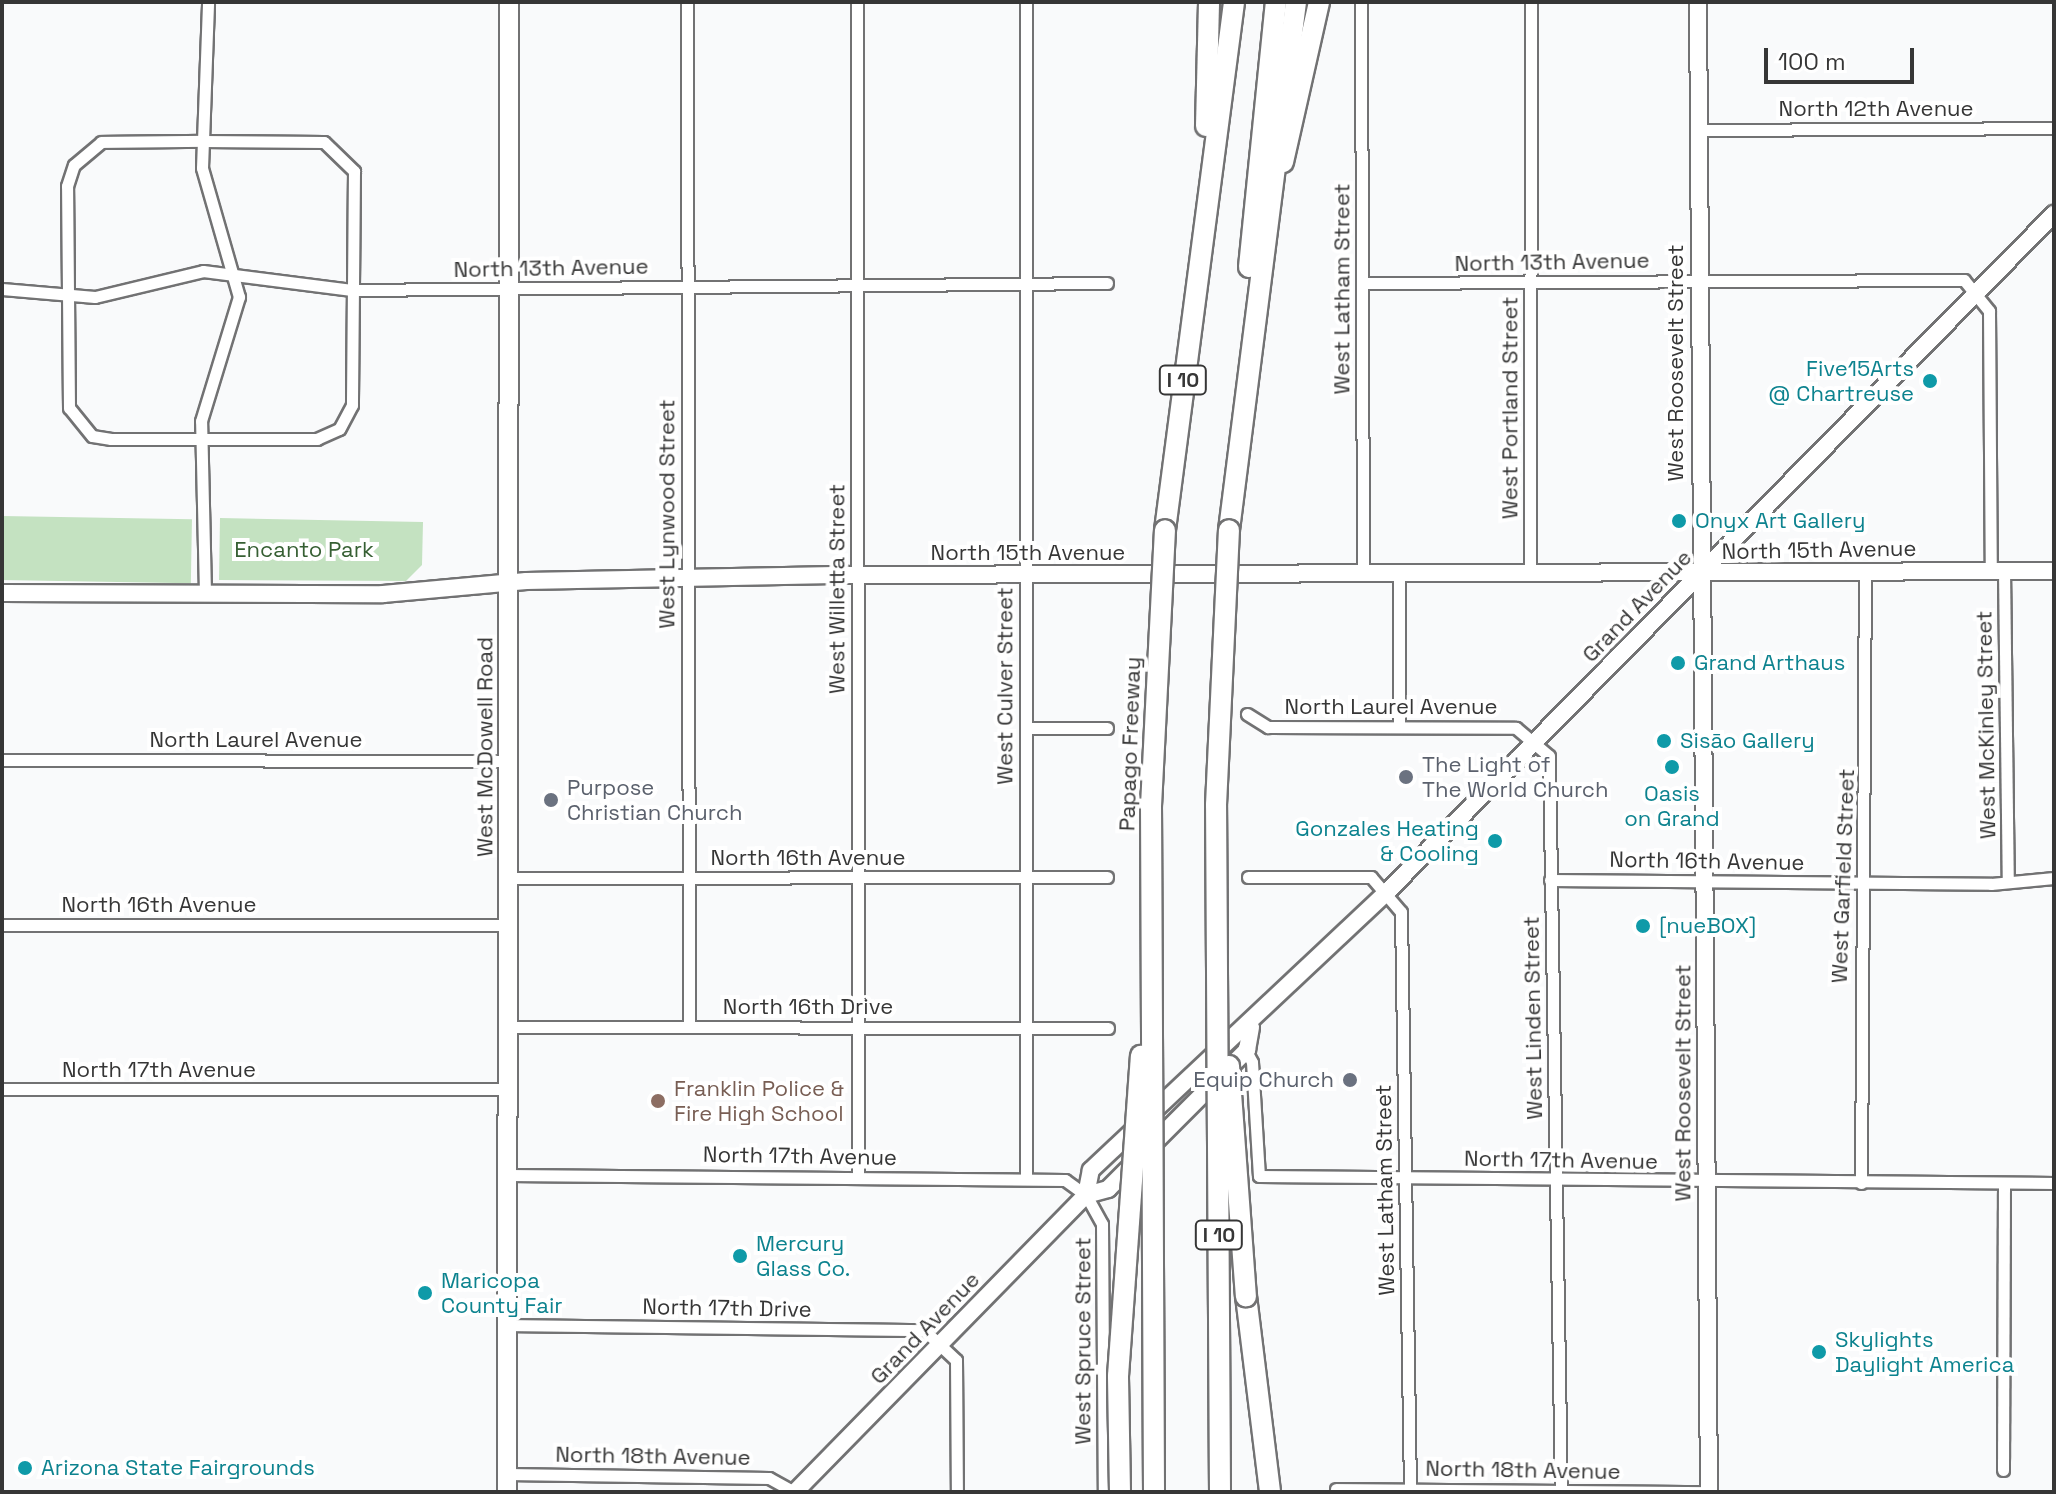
<!DOCTYPE html>
<html>
<head>
<meta charset="utf-8">
<style>
	body { margin:0 }
	#map { position:relative; width:2056px; height:1494px; overflow:hidden; background:#f9fafb; font-family:"Space Grotesk",sans-serif }
	div>[style] { position:absolute }
	[style*='--x'] { left:calc(var(--x)*1px); top:calc(var(--y)*1px); width:calc(var(--w)*1px); rotate:calc(var(--a)*1deg) }
	.green>* { inset:0; background:#c4e2c1; transform-origin:0 0 }
	.roads { filter:drop-shadow(2px 0 #727273) drop-shadow(-2px 0 #727273) drop-shadow(0 2px #727273) drop-shadow(0 -2px #727273) }
	.street>* { height:11px; margin:-5.5px; padding:0 5.5px; transform-origin:5.5px; border-radius:5.5px; background:#fff }
	.secondary>* { height:16px; margin:-8px; padding:0 8px; transform-origin:8px; border-radius:8px; background:#fff }
	.primary>* { height:18px; margin:-9px; padding:0 9px; transform-origin:9px; border-radius:9px; background:#fff }
	.highway>* { height:20px; margin:-10px; padding:0 10px; transform-origin:10px; border-radius:10px; background:#fff }
	.bridges { filter:drop-shadow(2px 0 #727273) drop-shadow(-2px 0 #727273) drop-shadow(0 2px #727273) drop-shadow(0 -2px #727273) }
	.highway-bridge>* { height:20px; margin:-10px; padding:0 10px; transform-origin:10px; border-radius:10px; background:#fff }
	.dots>* { width:22px; height:22px; translate:-50% -50%; box-sizing:border-box; border:4px solid #fff; border-radius:50% }
	span { translate:-50% -50%; white-space:nowrap; text-align:center; line-height:1.15; -webkit-text-stroke:8px #fff; paint-order:stroke }
	.shield-label span { padding:2px 6px; background:#fff; border:2px solid; border-radius:6px; -webkit-text-stroke-width:0 }
	.shield-label { font-size:20px; color:#363636; font-weight:700 }
	.street-label { font-size:22px; color:#363636 }
	.culture-label { font-size:22px; color:#0d838f }
	.right { translate:-100% -50%; text-align:right }
	.left { translate:0 -50%; text-align:left }
	.park-label { font-size:22px; color:#365f33 }
	.worship-label { font-size:22px; color:#5b616d }
	.education-label { font-size:22px; color:#785e54 }
	.frame { position:absolute; inset:0; border:4px solid #363636; pointer-events:none }
	.scale { position:absolute; left:1764px; top:48px; width:150px; height:36px; box-sizing:border-box; border:4px solid #363636; border-top:0; padding-left:10px; font-size:24px; line-height:28px; white-space:nowrap; color:#363636; -webkit-text-stroke:6px #fff; paint-order:stroke }
</style>
</head>
<body>
<div id="map">
	<div class="green">
		<div style="left:2px;top:516px;width:190px;height:64px;rotate:1deg"></div>
		<div style="clip-path:polygon(220px 518px,423px 522px,422px 565px,406px 581px,219px 580px)"></div>
	</div>
	<div class="roads">
		<div class="street">
			<div style="--x:687;--y:2;--w:1025;--a:89.89"></div>
			<div style="--x:857;--y:2;--w:1175;--a:89.95"></div>
			<div style="--x:1026;--y:2;--w:1175;--a:90"></div>
			<div style="--x:1361;--y:2;--w:573;--a:89.8"></div>
			<div style="--x:1698;--y:130;--w:356;--a:-0.3"></div>
			<div style="--x:203;--y:141;--w:121;--a:0.5"></div>
			<div style="--x:324;--y:142;--w:42;--a:44"></div>
			<div style="--x:354;--y:171;--w:234;--a:90.5"></div>
			<div style="--x:352;--y:405;--w:27;--a:118"></div>
			<div style="--x:339;--y:429;--w:24;--a:156"></div>
			<div style="--x:317;--y:439;--w:206;--a:180"></div>
			<div style="--x:111;--y:439;--w:19;--a:-171"></div>
			<div style="--x:92;--y:436;--w:36;--a:-129"></div>
			<div style="--x:69;--y:408;--w:222;--a:-90.5"></div>
			<div style="--x:67;--y:186;--w:22;--a:-72"></div>
			<div style="--x:74;--y:165;--w:35;--a:-40"></div>
			<div style="--x:101;--y:142;--w:102;--a:-0.6"></div>
			<div style="--x:1363;--y:283;--w:601;--a:-0.29"></div>
			<div style="--x:1964;--y:280;--w:40;--a:51"></div>
			<div style="--x:1989;--y:311;--w:260;--a:89.6"></div>
			<div style="--x:2;--y:289;--w:93;--a:4.9"></div>
			<div style="--x:95;--y:297;--w:111;--a:-13.5"></div>
			<div style="--x:203;--y:271;--w:150;--a:7.3"></div>
			<div style="--x:352;--y:290;--w:755;--a:-0.53"></div>
			<div style="--x:2004;--y:570;--w:309;--a:89.3"></div>
			<div style="--x:1530;--y:573;--w:571;--a:-89.9"></div>
			<div style="--x:1399;--y:575;--w:152;--a:90"></div>
			<div style="--x:205;--y:593;--w:172;--a:-91.3"></div>
			<div style="--x:201;--y:421;--w:130;--a:-73"></div>
			<div style="--x:239;--y:297;--w:134;--a:-106"></div>
			<div style="--x:202;--y:168;--w:166;--a:-87.9"></div>
			<div style="--x:1247;--y:714;--w:25;--a:32"></div>
			<div style="--x:1268;--y:727;--w:248;--a:0.2"></div>
			<div style="--x:1516;--y:728;--w:43;--a:40.3"></div>
			<div style="--x:1549;--y:756;--w:736;--a:89.07"></div>
			<div style="--x:1026;--y:728;--w:81;--a:0"></div>
			<div style="--x:2;--y:760;--w:508;--a:0.11"></div>
			<div style="--x:1248;--y:877;--w:123;--a:0"></div>
			<div style="--x:1371;--y:877;--w:46;--a:49.4"></div>
			<div style="--x:1401;--y:912;--w:580;--a:89.11"></div>
			<div style="--x:508;--y:878;--w:599;--a:-0.1"></div>
			<div style="--x:1550;--y:880;--w:441;--a:0.5"></div>
			<div style="--x:1991;--y:884;--w:63;--a:-5.4"></div>
			<div style="--x:2;--y:925;--w:506;--a:0"></div>
			<div style="--x:509;--y:1027;--w:599;--a:0.1"></div>
			<div style="--x:1244;--y:1047;--w:17;--a:62"></div>
			<div style="--x:1252;--y:1062;--w:114;--a:86.5"></div>
			<div style="--x:1259;--y:1176;--w:795;--a:0.5"></div>
			<div style="--x:2;--y:1089;--w:507;--a:0"></div>
			<div style="--x:508;--y:1175;--w:557;--a:0.51"></div>
			<div style="--x:1065;--y:1180;--w:26;--a:36"></div>
			<div style="--x:1086;--y:1195;--w:33;--a:61"></div>
			<div style="--x:1102;--y:1224;--w:268;--a:89.6"></div>
			<div style="--x:1861;--y:1183;--w:612;--a:-89.63"></div>
			<div style="--x:509;--y:1325;--w:415;--a:0.7"></div>
			<div style="--x:924;--y:1330;--w:44;--a:43.2"></div>
			<div style="--x:956;--y:1360;--w:132;--a:89.6"></div>
			<div style="--x:2003;--y:1470;--w:287;--a:-89.8"></div>
			<div style="--x:507;--y:1474;--w:262;--a:0.9"></div>
			<div style="--x:769;--y:1478;--w:29;--a:29"></div>
			<div style="--x:1336;--y:1489;--w:373;--a:0.5"></div>
		</div>
		<div class="secondary">
			<div style="--x:1698;--y:2;--w:1490;--a:89.58"></div>
			<div style="--x:2;--y:593;--w:381;--a:0.2"></div>
			<div style="--x:383;--y:594;--w:144;--a:-5.2"></div>
			<div style="--x:526;--y:581;--w:322;--a:-1.1"></div>
			<div style="--x:848;--y:575;--w:1206;--a:-0.19"></div>
			<div style="--x:1086;--y:1195;--w:25;--a:-79"></div>
			<div style="--x:1091;--y:1170;--w:407;--a:-43.2"></div>
			<div style="--x:1388;--y:891;--w:950;--a:-45.47"></div>
			<div style="--x:795;--y:1492;--w:416;--a:-45.6"></div>
			<div style="--x:1086;--y:1195;--w:23;--a:-15"></div>
			<div style="--x:1108;--y:1189;--w:197;--a:-45"></div>
			<div style="--x:1247;--y:1050;--w:23;--a:-80"></div>
		</div>
		<div class="primary">
			<div style="--x:507;--y:1492;--w:1490;--a:-89.92"></div>
		</div>
		<div class="highway">
			<div style="--x:1206;--y:126;--w:124;--a:-88.6"></div>
			<div style="--x:1283;--y:162;--w:164;--a:-77.3"></div>
			<div style="--x:1249;--y:267;--w:266;--a:-84.2"></div>
			<div style="--x:1165;--y:530;--w:532;--a:-82.55"></div>
			<div style="--x:1229;--y:530;--w:532;--a:-82.77"></div>
			<div style="--x:1246;--y:1296;--w:197;--a:83"></div>
		</div>
	</div>
	<div class="bridges">
		<div class="highway-bridge">
			<div style="--x:1229;--y:1066;--w:231;--a:85.8"></div>
			<div style="--x:1120;--y:1492;--w:116;--a:-91"></div>
			<div style="--x:1118;--y:1376;--w:321;--a:-85.9"></div>
			<div style="--x:1154;--y:1492;--w:686;--a:-90.25"></div>
			<div style="--x:1151;--y:806;--w:276;--a:-87.1"></div>
			<div style="--x:1220;--y:1492;--w:687;--a:-90.33"></div>
			<div style="--x:1216;--y:805;--w:275;--a:-87.3"></div>
		</div>
	</div>
	<div class="dots">
		<div style="left:1930px;top:381px;background:#0f9aa8"></div>
		<div style="left:1679px;top:521px;background:#0f9aa8"></div>
		<div style="left:1678px;top:663px;background:#0f9aa8"></div>
		<div style="left:1664px;top:741px;background:#0f9aa8"></div>
		<div style="left:1672px;top:767px;background:#0f9aa8"></div>
		<div style="left:1406px;top:777px;background:#6b7280"></div>
		<div style="left:551px;top:800px;background:#6b7280"></div>
		<div style="left:1495px;top:841px;background:#0f9aa8"></div>
		<div style="left:1643px;top:926px;background:#0f9aa8"></div>
		<div style="left:1350px;top:1080px;background:#6b7280"></div>
		<div style="left:658px;top:1101px;background:#8d6e63"></div>
		<div style="left:740px;top:1256px;background:#0f9aa8"></div>
		<div style="left:425px;top:1293px;background:#0f9aa8"></div>
		<div style="left:1819px;top:1352px;background:#0f9aa8"></div>
		<div style="left:25px;top:1468px;background:#0f9aa8"></div>
	</div>
	<div class="shield-label">
		<span style="left:1183px;top:380px">I 10</span>
		<span style="left:1219px;top:1235px">I 10</span>
	</div>
	<div class="street-label">
		<span style="left:1876px;top:109px">North 12th Avenue</span>
		<span style="left:1552px;top:262px;rotate:-1deg">North 13th Avenue</span>
		<span style="left:551px;top:268px;rotate:-1deg">North 13th Avenue</span>
		<span style="left:1342px;top:289px;rotate:-90deg">West Latham Street</span>
		<span style="left:1676px;top:363px;rotate:-90deg">West Roosevelt Street</span>
		<span style="left:1510px;top:408px;rotate:-90deg">West Portland Street</span>
		<span style="left:667px;top:514px;rotate:-90deg">West Lynwood Street</span>
		<span style="left:1819px;top:550px;rotate:-1deg">North 15th Avenue</span>
		<span style="left:1028px;top:553px">North 15th Avenue</span>
		<span style="left:837px;top:589px;rotate:-90deg">West Willetta Street</span>
		<span style="left:1637px;top:606px;rotate:-46deg">Grand Avenue</span>
		<span style="left:1005px;top:686px;rotate:-90deg">West Culver Street</span>
		<span style="left:1391px;top:707px">North Laurel Avenue</span>
		<span style="left:1986px;top:725px;rotate:-91deg">West McKinley Street</span>
		<span style="left:256px;top:740px">North Laurel Avenue</span>
		<span style="left:1130px;top:744px;rotate:-88deg">Papago Freeway</span>
		<span style="left:485px;top:747px;rotate:-90deg">West McDowell Road</span>
		<span style="left:808px;top:858px">North 16th Avenue</span>
		<span style="left:1707px;top:861px;rotate:1deg">North 16th Avenue</span>
		<span style="left:1843px;top:876px;rotate:-88deg">West Garfield Street</span>
		<span style="left:159px;top:905px">North 16th Avenue</span>
		<span style="left:808px;top:1007px">North 16th Drive</span>
		<span style="left:1533px;top:1018px;rotate:-91deg">West Linden Street</span>
		<span style="left:159px;top:1070px">North 17th Avenue</span>
		<span style="left:1683px;top:1083px;rotate:-90deg">West Roosevelt Street</span>
		<span style="left:800px;top:1156px;rotate:1deg">North 17th Avenue</span>
		<span style="left:1561px;top:1160px;rotate:1deg">North 17th Avenue</span>
		<span style="left:1385px;top:1190px;rotate:-91deg">West Latham Street</span>
		<span style="left:727px;top:1308px;rotate:1deg">North 17th Drive</span>
		<span style="left:925px;top:1328px;rotate:-46deg">Grand Avenue</span>
		<span style="left:1083px;top:1341px;rotate:-90deg">West Spruce Street</span>
		<span style="left:653px;top:1456px;rotate:1deg">North 18th Avenue</span>
		<span style="left:1523px;top:1470px;rotate:1deg">North 18th Avenue</span>
	</div>
	<div class="culture-label">
		<span class="right" style="left:1914px;top:381px">Five15Arts<br>@ Chartreuse</span>
		<span class="left" style="left:1695px;top:521px">Onyx Art Gallery</span>
		<span class="left" style="left:1694px;top:663px">Grand Arthaus</span>
		<span class="left" style="left:1680px;top:741px">Sisāo Gallery</span>
		<span style="left:1672px;top:806px">Oasis<br>on Grand</span>
		<span class="right" style="left:1479px;top:841px">Gonzales Heating<br>&amp; Cooling</span>
		<span class="left" style="left:1659px;top:926px">[nueBOX]</span>
		<span class="left" style="left:756px;top:1256px">Mercury<br>Glass Co.</span>
		<span class="left" style="left:441px;top:1293px">Maricopa<br>County Fair</span>
		<span class="left" style="left:1835px;top:1352px">Skylights<br>Daylight America</span>
		<span class="left" style="left:41px;top:1468px">Arizona State Fairgrounds</span>
	</div>
	<div class="park-label">
		<span style="left:304px;top:550px">Encanto Park</span>
	</div>
	<div class="worship-label">
		<span class="left" style="left:1422px;top:777px">The Light of<br>The World Church</span>
		<span class="left" style="left:567px;top:800px">Purpose<br>Christian Church</span>
		<span class="right" style="left:1334px;top:1080px">Equip Church</span>
	</div>
	<div class="education-label">
		<span class="left" style="left:674px;top:1101px">Franklin Police &amp;<br>Fire High School</span>
	</div>
	<div class="frame"></div>
	<div class="scale">100 m</div>
</div>
</body>
</html>
